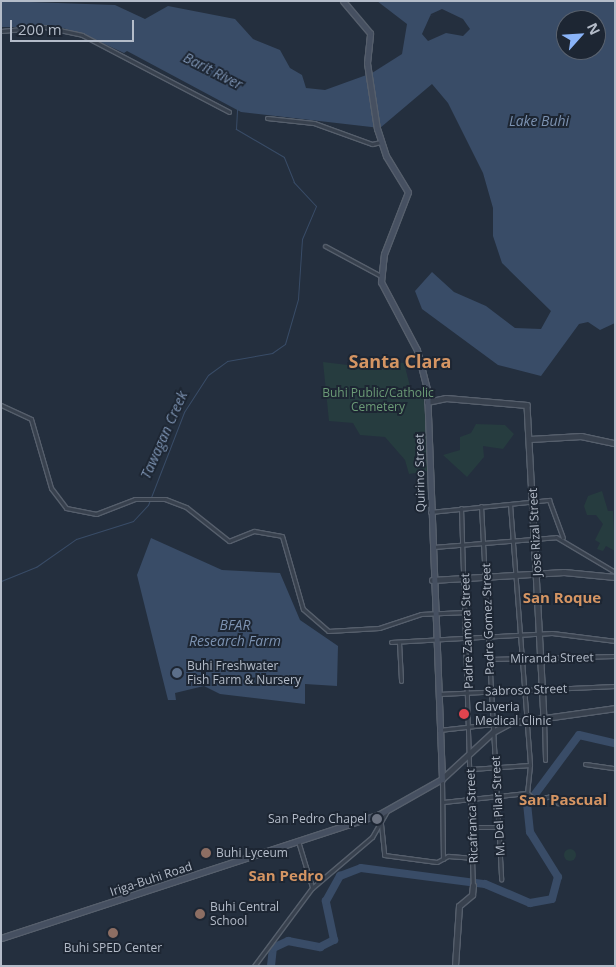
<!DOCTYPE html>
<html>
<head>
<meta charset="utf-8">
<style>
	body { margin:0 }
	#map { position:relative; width:616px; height:967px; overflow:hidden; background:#242f3e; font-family:"Open Sans",sans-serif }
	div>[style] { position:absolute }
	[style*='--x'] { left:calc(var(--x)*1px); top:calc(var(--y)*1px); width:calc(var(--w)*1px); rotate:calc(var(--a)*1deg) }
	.green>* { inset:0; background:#263c3f }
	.round { border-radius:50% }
	.water>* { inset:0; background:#394c67 }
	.stream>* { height:1px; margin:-0.5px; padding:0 0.5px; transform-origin:0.5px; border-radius:0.5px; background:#394c67 }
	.river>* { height:8px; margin:-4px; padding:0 4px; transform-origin:4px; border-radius:4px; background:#394c67 }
	.roads { filter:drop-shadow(1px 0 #565f6c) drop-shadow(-1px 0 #565f6c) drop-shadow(0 1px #565f6c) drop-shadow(0 -1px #565f6c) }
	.minor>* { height:3px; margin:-1.5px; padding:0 1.5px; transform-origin:1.5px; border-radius:1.5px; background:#38414e }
	.tertiary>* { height:4.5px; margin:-2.25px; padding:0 2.25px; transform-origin:2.25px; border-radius:2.25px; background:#38414e }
	.secondary>* { height:5px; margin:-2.5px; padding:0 2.5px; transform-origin:2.5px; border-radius:2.5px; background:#465061 }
	.dots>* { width:14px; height:14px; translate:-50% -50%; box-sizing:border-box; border:2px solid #1d2633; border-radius:50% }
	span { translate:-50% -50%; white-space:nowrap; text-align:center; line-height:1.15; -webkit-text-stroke:4px #1d2633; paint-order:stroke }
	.park-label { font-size:12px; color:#6b9a76 }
	.street-label { font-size:12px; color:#b4bcc9 }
	.poi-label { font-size:12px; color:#b4bcc9 }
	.left { translate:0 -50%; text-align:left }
	.right { translate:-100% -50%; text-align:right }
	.water-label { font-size:14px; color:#7c92b1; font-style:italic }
	.quarter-label { font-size:15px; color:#d59563; font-weight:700 }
	.district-label { font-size:18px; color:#d59563; font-weight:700 }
	.frame { position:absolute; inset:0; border:2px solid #b4bcc9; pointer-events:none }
	.north { position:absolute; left:556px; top:10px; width:50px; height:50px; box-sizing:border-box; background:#1d2633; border:1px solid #59626f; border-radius:50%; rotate:64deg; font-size:14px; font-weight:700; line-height:20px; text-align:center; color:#b4bcc9 }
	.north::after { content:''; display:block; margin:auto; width:18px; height:22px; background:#8ab4f8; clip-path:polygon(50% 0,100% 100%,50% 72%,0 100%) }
	.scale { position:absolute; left:10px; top:20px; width:124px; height:22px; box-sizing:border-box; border:2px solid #b4bcc9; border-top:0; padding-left:6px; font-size:15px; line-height:18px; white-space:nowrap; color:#b4bcc9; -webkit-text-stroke:4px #1d2633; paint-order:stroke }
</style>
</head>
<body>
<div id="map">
	<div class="green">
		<div style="clip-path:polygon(366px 360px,404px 363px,411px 390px,423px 389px,429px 471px,409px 474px,405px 460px,385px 437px,360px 435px,353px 423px,329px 421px,323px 362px,364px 367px)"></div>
		<div style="clip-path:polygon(476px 424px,505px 425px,514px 434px,503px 449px,483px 446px,484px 457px,467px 477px,443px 455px,460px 450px,460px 437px,471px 433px)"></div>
		<div style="clip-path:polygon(602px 491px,608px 511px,613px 511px,615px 551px,606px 546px,603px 551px,597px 549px,600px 543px,595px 540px,603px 524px,596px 515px,587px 515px,584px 506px,588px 496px)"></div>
		<div class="round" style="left:564px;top:849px;width:12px;height:12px"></div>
	</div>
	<div class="water">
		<div style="clip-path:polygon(evenodd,1px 1px,115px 5px,145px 19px,168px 6px,235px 19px,253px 39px,280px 50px,290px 68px,302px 75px,306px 88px,325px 90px,372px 73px,402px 54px,407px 24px,377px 1px,615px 1px,615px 323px,600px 330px,588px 322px,579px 324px,541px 376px,498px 365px,422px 309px,415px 291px,432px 272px,454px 292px,486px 306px,515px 328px,541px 329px,551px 311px,502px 263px,493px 236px,493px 208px,483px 173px,448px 103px,432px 84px,380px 128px,241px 112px,127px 51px,124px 53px,83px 34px,59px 27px,1px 27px,1px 1px,442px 9px,463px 19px,470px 29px,463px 36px,446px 33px,428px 41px,422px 34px,431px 14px,442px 9px,1px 1px,566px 20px,596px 20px,596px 50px,566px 50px,566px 20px)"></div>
		<div style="clip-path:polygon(151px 538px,222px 570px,280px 573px,300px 620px,338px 646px,337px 686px,305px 684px,305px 704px,220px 694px,204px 686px,175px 693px,176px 700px,168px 700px,137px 575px)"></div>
	</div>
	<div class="stream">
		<div style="--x:1;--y:581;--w:38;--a:-22"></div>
		<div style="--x:36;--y:567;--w:49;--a:-35"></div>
		<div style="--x:76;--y:539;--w:60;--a:-17.5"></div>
		<div style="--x:133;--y:521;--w:22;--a:-47"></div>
		<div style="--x:148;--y:505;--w:100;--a:-68.8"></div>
		<div style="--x:184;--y:412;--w:44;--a:-57"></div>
		<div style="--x:208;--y:375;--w:24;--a:-36"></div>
		<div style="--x:227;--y:361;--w:46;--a:-10.1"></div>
		<div style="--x:272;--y:353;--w:16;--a:-35"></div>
		<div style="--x:285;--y:344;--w:47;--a:-73.9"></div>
		<div style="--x:298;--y:299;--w:60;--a:-86.2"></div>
		<div style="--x:302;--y:239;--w:36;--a:-67"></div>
		<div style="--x:316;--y:206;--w:33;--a:-133"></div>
		<div style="--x:294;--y:182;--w:27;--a:-112"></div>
		<div style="--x:284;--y:157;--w:56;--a:-149.7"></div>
		<div style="--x:236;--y:129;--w:20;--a:-87"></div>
	</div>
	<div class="river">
		<div style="--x:271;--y:966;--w:18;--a:-84"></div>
		<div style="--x:273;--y:948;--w:17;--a:-25"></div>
		<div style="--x:288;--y:941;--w:33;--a:11"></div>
		<div style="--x:320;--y:947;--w:16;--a:-27"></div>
		<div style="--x:334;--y:940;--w:40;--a:-102"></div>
		<div style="--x:326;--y:901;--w:29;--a:-61"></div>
		<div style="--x:340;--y:876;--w:22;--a:-21"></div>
		<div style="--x:361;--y:868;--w:125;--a:7.4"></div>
		<div style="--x:485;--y:884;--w:49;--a:22.9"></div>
		<div style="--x:530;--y:903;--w:22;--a:-10"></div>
		<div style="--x:552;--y:899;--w:23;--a:-75"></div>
		<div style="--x:558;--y:877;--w:53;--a:-121.9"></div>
		<div style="--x:530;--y:832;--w:27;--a:-96"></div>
		<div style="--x:527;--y:805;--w:87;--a:-53.4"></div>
		<div style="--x:579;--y:735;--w:37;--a:13"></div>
	</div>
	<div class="roads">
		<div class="minor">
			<div style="--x:1;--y:31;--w:44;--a:-5.2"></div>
			<div style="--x:45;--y:27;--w:38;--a:12"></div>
			<div style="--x:82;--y:35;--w:166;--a:27.6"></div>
			<div style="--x:267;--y:118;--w:47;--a:6.1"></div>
			<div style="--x:314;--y:123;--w:62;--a:19.9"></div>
			<div style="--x:372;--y:144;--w:9;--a:-13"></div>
			<div style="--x:325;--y:246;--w:64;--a:28.2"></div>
			<div style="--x:1;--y:405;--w:33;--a:25"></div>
			<div style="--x:31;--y:419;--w:72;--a:73.8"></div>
			<div style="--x:51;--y:488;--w:25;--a:53"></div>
			<div style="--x:66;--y:508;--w:31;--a:11"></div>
			<div style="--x:96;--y:514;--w:42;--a:-21"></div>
			<div style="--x:135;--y:499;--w:30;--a:0"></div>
			<div style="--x:165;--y:499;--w:22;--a:21"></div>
			<div style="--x:186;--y:507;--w:55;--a:38.3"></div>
			<div style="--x:229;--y:541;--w:27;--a:-22"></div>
			<div style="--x:254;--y:531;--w:28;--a:10"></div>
			<div style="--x:282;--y:536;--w:76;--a:74"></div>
			<div style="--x:303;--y:609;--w:33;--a:41"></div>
			<div style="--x:328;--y:631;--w:51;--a:-3.4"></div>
			<div style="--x:379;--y:628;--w:44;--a:-18.4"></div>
			<div style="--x:421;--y:614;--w:45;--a:-2.5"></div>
			<div style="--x:510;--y:504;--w:262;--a:85.6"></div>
			<div style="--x:530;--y:765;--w:28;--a:96"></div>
			<div style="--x:481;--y:506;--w:374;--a:86.9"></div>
			<div style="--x:461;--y:508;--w:378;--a:88.2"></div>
			<div style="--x:430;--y:512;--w:120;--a:-5.8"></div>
			<div style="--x:549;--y:500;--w:40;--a:69.8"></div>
			<div style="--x:433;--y:547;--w:123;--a:-4.6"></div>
			<div style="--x:556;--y:537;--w:69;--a:30.7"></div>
			<div style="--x:391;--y:642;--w:161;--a:-3.2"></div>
			<div style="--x:552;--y:633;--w:64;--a:7.2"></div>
			<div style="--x:399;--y:642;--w:39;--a:87"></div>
			<div style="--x:490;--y:659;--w:125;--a:-1.4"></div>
			<div style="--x:438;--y:694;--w:177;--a:-2.6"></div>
			<div style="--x:544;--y:718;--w:42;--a:88.6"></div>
			<div style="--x:439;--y:730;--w:54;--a:-6.3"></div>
			<div style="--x:585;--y:764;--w:30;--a:8"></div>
			<div style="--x:471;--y:769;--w:59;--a:-3.9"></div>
			<div style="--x:442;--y:779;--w:80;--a:89.3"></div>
			<div style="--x:527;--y:793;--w:11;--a:41"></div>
			<div style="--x:535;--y:800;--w:16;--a:-14"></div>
			<div style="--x:551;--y:796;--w:10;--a:45"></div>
			<div style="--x:443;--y:802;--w:84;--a:-6.1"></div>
			<div style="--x:381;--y:824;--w:31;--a:84"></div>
			<div style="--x:384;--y:855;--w:53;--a:7.5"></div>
			<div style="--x:437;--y:862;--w:13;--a:-29"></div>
			<div style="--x:448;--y:856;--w:27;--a:4"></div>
			<div style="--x:473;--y:827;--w:27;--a:0"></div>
			<div style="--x:298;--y:841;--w:48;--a:73.1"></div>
			<div style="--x:254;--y:966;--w:97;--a:-53.4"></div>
			<div style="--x:312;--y:888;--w:79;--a:-40.4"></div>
			<div style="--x:372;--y:837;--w:30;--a:-60"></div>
		</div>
		<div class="tertiary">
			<div style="--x:427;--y:402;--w:19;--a:-12"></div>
			<div style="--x:446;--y:398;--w:81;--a:4.9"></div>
			<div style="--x:527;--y:405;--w:313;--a:86.9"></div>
			<div style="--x:530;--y:439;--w:51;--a:-3.4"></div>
			<div style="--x:581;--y:436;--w:35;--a:12"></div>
			<div style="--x:432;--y:580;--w:132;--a:-3.5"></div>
			<div style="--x:564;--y:572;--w:51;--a:5.6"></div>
			<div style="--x:442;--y:779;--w:69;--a:-42.7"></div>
			<div style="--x:493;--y:732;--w:19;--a:-28"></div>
			<div style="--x:510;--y:723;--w:106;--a:-8.1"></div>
			<div style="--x:455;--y:966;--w:60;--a:-86.2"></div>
			<div style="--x:459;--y:906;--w:17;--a:-40"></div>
			<div style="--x:472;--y:895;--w:9;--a:-84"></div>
		</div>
		<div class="secondary">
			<div style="--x:1;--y:938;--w:397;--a:-18.1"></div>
			<div style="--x:378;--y:815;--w:73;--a:-29.4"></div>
			<div style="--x:442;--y:779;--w:390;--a:-92.2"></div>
			<div style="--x:427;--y:389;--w:40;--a:-104.4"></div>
			<div style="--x:417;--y:350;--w:77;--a:-117.9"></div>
			<div style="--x:381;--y:282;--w:28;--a:-84"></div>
			<div style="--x:384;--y:254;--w:66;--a:-68.8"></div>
			<div style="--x:408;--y:192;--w:42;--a:-121.4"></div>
			<div style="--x:386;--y:156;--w:28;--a:-108"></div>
			<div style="--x:377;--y:129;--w:67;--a:-98.6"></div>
			<div style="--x:367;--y:63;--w:30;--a:-84"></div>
			<div style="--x:370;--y:33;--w:42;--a:-130.2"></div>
		</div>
	</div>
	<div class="dots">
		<div style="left:177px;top:673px;background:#5c6f8a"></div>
		<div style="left:464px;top:714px;background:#e0444e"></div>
		<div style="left:377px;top:819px;background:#6b7280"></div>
		<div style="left:206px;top:853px;background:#8d6e63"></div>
		<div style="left:200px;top:914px;background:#8d6e63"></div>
		<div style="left:113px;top:933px;background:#8d6e63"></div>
	</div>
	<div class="park-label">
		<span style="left:378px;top:400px">Buhi Public/Catholic<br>Cemetery</span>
	</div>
	<div class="street-label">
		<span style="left:420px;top:473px;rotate:-91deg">Quirino Street</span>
		<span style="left:535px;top:532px;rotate:-93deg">Jose Rizal Street</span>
		<span style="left:488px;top:619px;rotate:-92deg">Padre Gomez Street</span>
		<span style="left:467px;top:631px;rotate:-92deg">Padre Zamora Street</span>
		<span style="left:552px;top:658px;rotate:-1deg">Miranda Street</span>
		<span style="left:526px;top:690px;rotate:-2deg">Sabroso Street</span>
		<span style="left:498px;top:806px;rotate:-93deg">M. Del Pilar Street</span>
		<span style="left:472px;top:816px;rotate:-92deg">Ricafranca Street</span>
		<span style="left:151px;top:879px;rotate:-18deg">Iriga-Buhi Road</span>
	</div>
	<div class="poi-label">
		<span class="left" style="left:187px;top:673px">Buhi Freshwater<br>Fish Farm &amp; Nursery</span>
		<span class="left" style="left:475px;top:714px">Claveria<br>Medical Clinic</span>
		<span class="right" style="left:367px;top:819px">San Pedro Chapel</span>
		<span class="left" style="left:216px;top:853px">Buhi Lyceum</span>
		<span class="left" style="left:210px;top:914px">Buhi Central<br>School</span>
		<span style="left:113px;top:948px">Buhi SPED Center</span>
	</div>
	<div class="water-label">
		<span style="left:213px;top:71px;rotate:27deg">Barit River</span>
		<span style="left:539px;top:121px">Lake Buhi</span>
		<span style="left:164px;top:435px;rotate:-66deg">Tawagan Creek</span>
		<span style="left:235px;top:633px">BFAR<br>Research Farm</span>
	</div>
	<div class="quarter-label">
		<span style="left:562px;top:598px">San Roque</span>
		<span style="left:563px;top:800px">San Pascual</span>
		<span style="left:286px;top:876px">San Pedro</span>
	</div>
	<div class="district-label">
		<span style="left:400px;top:361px">Santa Clara</span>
	</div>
	<div class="frame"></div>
	<div class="north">N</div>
	<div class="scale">200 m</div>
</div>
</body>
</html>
